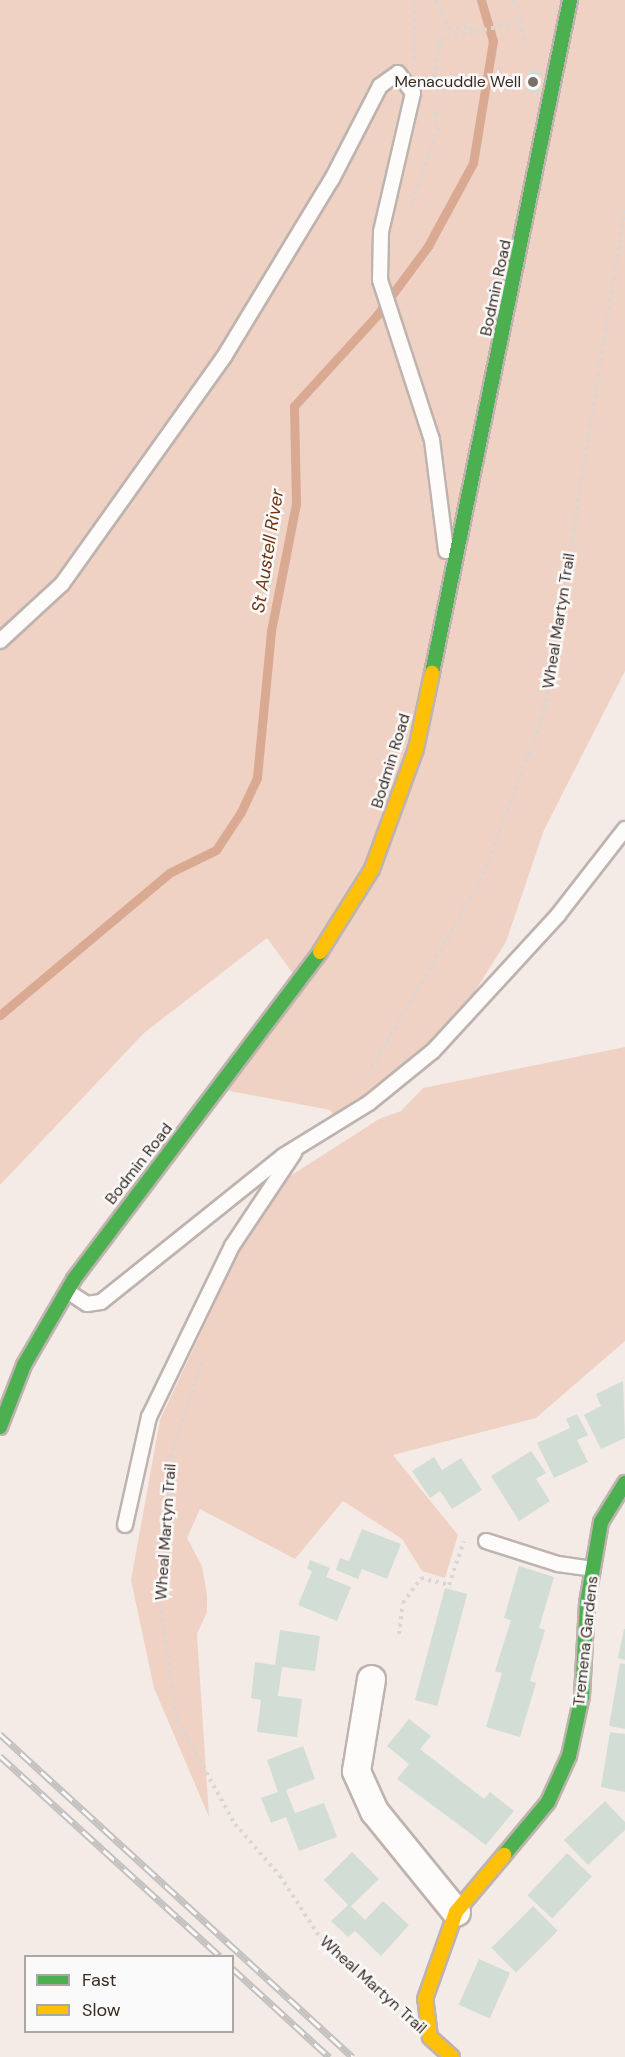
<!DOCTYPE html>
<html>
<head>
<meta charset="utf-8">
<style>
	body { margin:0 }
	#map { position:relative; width:625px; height:2057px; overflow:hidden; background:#f4ebe7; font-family:"DM Sans",sans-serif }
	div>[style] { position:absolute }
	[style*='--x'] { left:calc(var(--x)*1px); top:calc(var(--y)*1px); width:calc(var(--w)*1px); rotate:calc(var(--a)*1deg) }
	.green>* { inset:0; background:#f0d2c4 }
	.stream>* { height:9px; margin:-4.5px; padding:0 4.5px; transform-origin:4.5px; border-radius:4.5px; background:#d9a992 }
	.building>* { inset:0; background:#d2ddd6; transform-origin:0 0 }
	.path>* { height:4px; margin-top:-2px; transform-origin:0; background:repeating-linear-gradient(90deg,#d9d6d4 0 3px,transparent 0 7.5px) }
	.roads { filter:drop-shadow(2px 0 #beb3ae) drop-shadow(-2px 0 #beb3ae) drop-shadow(0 2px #beb3ae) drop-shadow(0 -2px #beb3ae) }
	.lane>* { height:14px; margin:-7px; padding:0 7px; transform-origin:7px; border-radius:7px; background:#fdfcfb }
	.street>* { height:27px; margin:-13.5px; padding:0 13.5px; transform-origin:13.5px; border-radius:13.5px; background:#fdfcfb }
	.fast>* { height:14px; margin:-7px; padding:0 7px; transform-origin:7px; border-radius:7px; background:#4caf50 }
	.slow>* { height:14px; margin:-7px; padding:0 7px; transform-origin:7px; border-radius:7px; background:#ffc107 }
	.rail>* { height:7px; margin-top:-3.5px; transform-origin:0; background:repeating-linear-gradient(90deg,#fafafa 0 14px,#c4c1c1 0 28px); box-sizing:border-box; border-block:2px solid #c4c1c1 }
	.dots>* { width:16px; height:16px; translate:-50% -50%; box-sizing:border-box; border:3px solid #fafafa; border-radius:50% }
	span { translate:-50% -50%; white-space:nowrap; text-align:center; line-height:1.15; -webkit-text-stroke:5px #fafafa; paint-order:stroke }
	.poi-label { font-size:16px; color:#382a23 }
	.right { translate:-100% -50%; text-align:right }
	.street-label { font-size:16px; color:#382a23 }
	.water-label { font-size:18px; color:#703411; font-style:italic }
	.legend { position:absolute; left:24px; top:1955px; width:210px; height:78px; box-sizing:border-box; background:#fafafa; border:2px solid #aca7a4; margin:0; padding:8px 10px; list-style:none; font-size:18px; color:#382a23 }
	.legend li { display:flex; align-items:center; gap:12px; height:30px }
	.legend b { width:30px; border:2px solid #aca7a4 }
</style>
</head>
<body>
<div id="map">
	<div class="green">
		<div style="clip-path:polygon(0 0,625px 0,625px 671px,544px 830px,506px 942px,433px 1058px,340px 1128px,330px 1110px,214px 1088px,297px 979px,267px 938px,144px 1033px,0 1185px)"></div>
		<div style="clip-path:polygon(625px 1047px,625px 1341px,536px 1418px,393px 1455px,458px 1535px,445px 1578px,422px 1571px,402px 1539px,343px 1501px,295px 1559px,200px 1509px,187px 1538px,202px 1566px,207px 1595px,207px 1612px,197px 1634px,209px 1817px,154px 1688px,131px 1580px,160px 1420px,236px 1258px,284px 1180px,379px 1119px,401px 1111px,423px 1088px)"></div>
	</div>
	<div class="stream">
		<div style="--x:0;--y:1015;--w:221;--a:-40"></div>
		<div style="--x:169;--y:873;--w:52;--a:-26.1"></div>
		<div style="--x:216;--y:850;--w:45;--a:-56.7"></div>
		<div style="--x:241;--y:812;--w:38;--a:-65"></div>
		<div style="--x:257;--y:777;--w:147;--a:-84.5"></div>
		<div style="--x:271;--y:631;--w:130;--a:-78.9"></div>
		<div style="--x:296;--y:503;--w:97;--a:-91.2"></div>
		<div style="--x:294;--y:406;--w:123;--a:-47.6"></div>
		<div style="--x:377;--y:315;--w:86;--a:-53.5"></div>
		<div style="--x:428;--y:246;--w:94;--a:-61.5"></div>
		<div style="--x:473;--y:163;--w:124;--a:-80.7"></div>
		<div style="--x:493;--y:41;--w:43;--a:-106.3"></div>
	</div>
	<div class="building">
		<div style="left:529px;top:70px;width:12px;height:21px;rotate:9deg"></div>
		<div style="clip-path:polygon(623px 1381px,625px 1438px,601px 1449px,584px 1415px,601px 1406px,596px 1394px)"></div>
		<div style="clip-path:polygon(577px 1414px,588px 1435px,577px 1440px,588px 1462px,554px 1478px,537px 1443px,570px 1428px,566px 1419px)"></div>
		<div style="clip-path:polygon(531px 1451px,546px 1473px,536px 1479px,550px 1501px,519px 1521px,491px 1476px)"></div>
		<div style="clip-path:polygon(434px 1457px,442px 1470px,461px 1458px,482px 1490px,452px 1509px,440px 1491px,430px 1498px,412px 1471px)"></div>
		<div style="clip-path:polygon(362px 1529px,401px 1544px,387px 1579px,362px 1569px,358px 1579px,336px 1570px,340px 1558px,349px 1561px)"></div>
		<div style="clip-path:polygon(310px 1560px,330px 1568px,326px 1577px,351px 1587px,337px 1621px,298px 1605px,312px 1571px,307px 1569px)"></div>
		<div style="clip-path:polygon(519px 1566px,554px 1577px,539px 1628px,545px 1630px,530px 1681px,536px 1683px,520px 1737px,486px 1727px,502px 1673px,495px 1671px,511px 1620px,504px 1618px)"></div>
		<div style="left:445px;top:1588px;width:23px;height:116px;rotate:15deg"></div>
		<div style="clip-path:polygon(624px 1629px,625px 1629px,625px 1660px,618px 1658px)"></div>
		<div style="clip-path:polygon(280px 1630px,320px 1636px,315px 1671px,282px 1667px,278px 1696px,302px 1699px,297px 1737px,257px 1732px,261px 1700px,251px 1698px,255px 1662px,275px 1665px)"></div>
		<div style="clip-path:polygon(620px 1663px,625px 1664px,625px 1729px,609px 1726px)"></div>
		<div style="clip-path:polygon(409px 1719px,431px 1736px,420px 1749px,484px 1799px,490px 1792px,514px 1811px,486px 1845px,397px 1779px,409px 1764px,387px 1746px)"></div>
		<div style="clip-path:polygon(610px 1732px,625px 1734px,625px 1792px,601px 1787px)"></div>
		<div style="clip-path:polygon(303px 1746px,315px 1779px,286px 1790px,295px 1813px,324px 1803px,337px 1837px,299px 1851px,286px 1817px,271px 1823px,261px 1798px,278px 1792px,267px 1760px)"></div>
		<div style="clip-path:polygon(605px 1801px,625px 1822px,625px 1830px,588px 1865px,564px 1840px)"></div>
		<div style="clip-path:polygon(352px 1852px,379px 1879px,351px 1906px,365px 1920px,383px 1901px,409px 1925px,381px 1956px,355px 1931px,348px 1937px,331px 1921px,348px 1905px,324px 1880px)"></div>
		<div style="left:567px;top:1853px;width:34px;height:58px;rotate:43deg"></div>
		<div style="left:533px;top:1906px;width:35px;height:59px;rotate:45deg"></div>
		<div style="left:479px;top:1959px;width:34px;height:50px;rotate:24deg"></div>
	</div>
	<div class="path">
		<div style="--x:436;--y:0;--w:32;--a:66"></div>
		<div style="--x:449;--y:29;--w:21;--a:-5"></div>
		<div style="--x:470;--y:27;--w:9;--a:72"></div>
		<div style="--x:514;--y:0;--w:49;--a:76"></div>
		<div style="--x:414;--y:59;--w:59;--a:-89"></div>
		<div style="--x:433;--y:84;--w:45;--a:-81"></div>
		<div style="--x:440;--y:40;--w:84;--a:-13"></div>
		<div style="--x:411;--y:208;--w:83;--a:-70.9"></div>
		<div style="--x:438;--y:130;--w:24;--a:-99"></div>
		<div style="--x:368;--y:1074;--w:224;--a:-59.7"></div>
		<div style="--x:481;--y:881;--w:184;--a:-69.6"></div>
		<div style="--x:545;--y:709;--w:507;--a:-80.93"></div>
		<div style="--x:202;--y:1362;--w:98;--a:108.4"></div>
		<div style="--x:171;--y:1455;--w:148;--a:94.3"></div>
		<div style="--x:160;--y:1603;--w:118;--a:81.7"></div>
		<div style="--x:177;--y:1720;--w:119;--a:60.9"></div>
		<div style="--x:235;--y:1824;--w:69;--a:49.1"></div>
		<div style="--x:280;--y:1876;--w:75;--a:56.9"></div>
		<div style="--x:321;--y:1939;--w:97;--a:42.1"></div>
		<div style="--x:399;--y:1634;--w:31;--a:-83"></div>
		<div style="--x:403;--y:1603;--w:31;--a:-54"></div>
		<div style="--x:421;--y:1578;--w:29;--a:14"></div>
		<div style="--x:449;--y:1585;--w:46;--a:-71.2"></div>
	</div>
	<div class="roads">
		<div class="lane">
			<div style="--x:0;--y:641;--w:84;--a:-42.6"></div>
			<div style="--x:62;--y:584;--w:279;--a:-54.5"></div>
			<div style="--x:224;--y:357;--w:208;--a:-58.8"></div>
			<div style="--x:332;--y:179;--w:105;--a:-62.7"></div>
			<div style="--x:380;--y:86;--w:22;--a:-36"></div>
			<div style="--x:398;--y:73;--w:25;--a:53"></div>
			<div style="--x:413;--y:93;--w:143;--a:103"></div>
			<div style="--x:381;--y:232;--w:48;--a:91.2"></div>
			<div style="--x:380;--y:280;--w:168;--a:72"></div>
			<div style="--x:432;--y:440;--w:112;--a:82.8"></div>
			<div style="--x:67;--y:1291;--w:24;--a:33"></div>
			<div style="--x:87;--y:1304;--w:14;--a:-8"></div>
			<div style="--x:101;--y:1302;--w:233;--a:-38.7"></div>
			<div style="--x:283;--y:1156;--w:101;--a:-31.6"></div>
			<div style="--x:369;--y:1103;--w:82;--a:-39.1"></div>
			<div style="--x:433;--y:1051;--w:185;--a:-47.4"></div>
			<div style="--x:558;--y:915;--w:109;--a:-52.1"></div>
			<div style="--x:125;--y:1525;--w:111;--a:-77.5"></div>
			<div style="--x:149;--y:1417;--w:190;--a:-64.1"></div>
			<div style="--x:232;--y:1246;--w:112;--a:-56.3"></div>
			<div style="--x:486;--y:1541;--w:76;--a:17.7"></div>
			<div style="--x:558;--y:1564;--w:35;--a:8"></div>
		</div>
		<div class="street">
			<div style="--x:371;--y:1679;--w:93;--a:99.3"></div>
			<div style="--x:356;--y:1771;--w:44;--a:65.8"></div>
			<div style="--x:374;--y:1811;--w:130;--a:50.9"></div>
		</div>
		<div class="fast">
			<div style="--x:432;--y:673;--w:687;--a:-78.41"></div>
			<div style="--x:0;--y:1427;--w:66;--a:-68.8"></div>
			<div style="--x:24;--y:1365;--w:99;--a:-59.8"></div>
			<div style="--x:74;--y:1279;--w:409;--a:-53"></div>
			<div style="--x:504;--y:1855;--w:69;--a:-50.3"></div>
			<div style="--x:548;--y:1802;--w:51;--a:-65.5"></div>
			<div style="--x:569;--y:1756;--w:61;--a:-77.8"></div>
			<div style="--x:582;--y:1696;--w:93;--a:-86.9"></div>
			<div style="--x:587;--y:1603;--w:82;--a:-80.2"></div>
			<div style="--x:601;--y:1522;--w:46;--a:-58.4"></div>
		</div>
		<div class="slow">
			<div style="--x:320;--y:952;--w:98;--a:-57.9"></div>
			<div style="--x:372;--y:869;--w:128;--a:-69.9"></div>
			<div style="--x:416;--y:749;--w:78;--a:-78.1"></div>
			<div style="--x:452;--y:2057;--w:30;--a:-138"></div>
			<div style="--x:430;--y:2037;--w:38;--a:-97"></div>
			<div style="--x:425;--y:1999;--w:92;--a:-70.4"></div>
			<div style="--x:456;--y:1912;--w:75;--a:-49.9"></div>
		</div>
	</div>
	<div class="rail">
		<div style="--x:0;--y:1734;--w:478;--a:42.5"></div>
		<div style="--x:0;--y:1756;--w:297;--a:42.3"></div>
		<div style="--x:232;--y:1968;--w:132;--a:42.5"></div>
	</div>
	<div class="dots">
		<div style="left:533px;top:82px;background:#7a6e68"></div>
	</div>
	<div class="poi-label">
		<span class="right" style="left:521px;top:82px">Menacuddle Well</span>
	</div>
	<div class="street-label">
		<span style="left:496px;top:288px;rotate:-78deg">Bodmin Road</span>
		<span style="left:559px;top:621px;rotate:-81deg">Wheal Martyn Trail</span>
		<span style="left:391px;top:761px;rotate:-73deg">Bodmin Road</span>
		<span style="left:139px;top:1164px;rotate:-52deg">Bodmin Road</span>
		<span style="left:166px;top:1532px;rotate:-86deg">Wheal Martyn Trail</span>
		<span style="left:586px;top:1641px;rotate:-84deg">Tremena Gardens</span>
		<span style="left:373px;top:1985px;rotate:42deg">Wheal Martyn Trail</span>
	</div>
	<div class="water-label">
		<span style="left:268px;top:551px;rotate:-81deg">St Austell River</span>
	</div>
	<ul class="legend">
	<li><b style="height:8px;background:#4caf50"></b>Fast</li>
	<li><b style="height:8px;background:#ffc107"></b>Slow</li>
	</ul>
</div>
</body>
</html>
